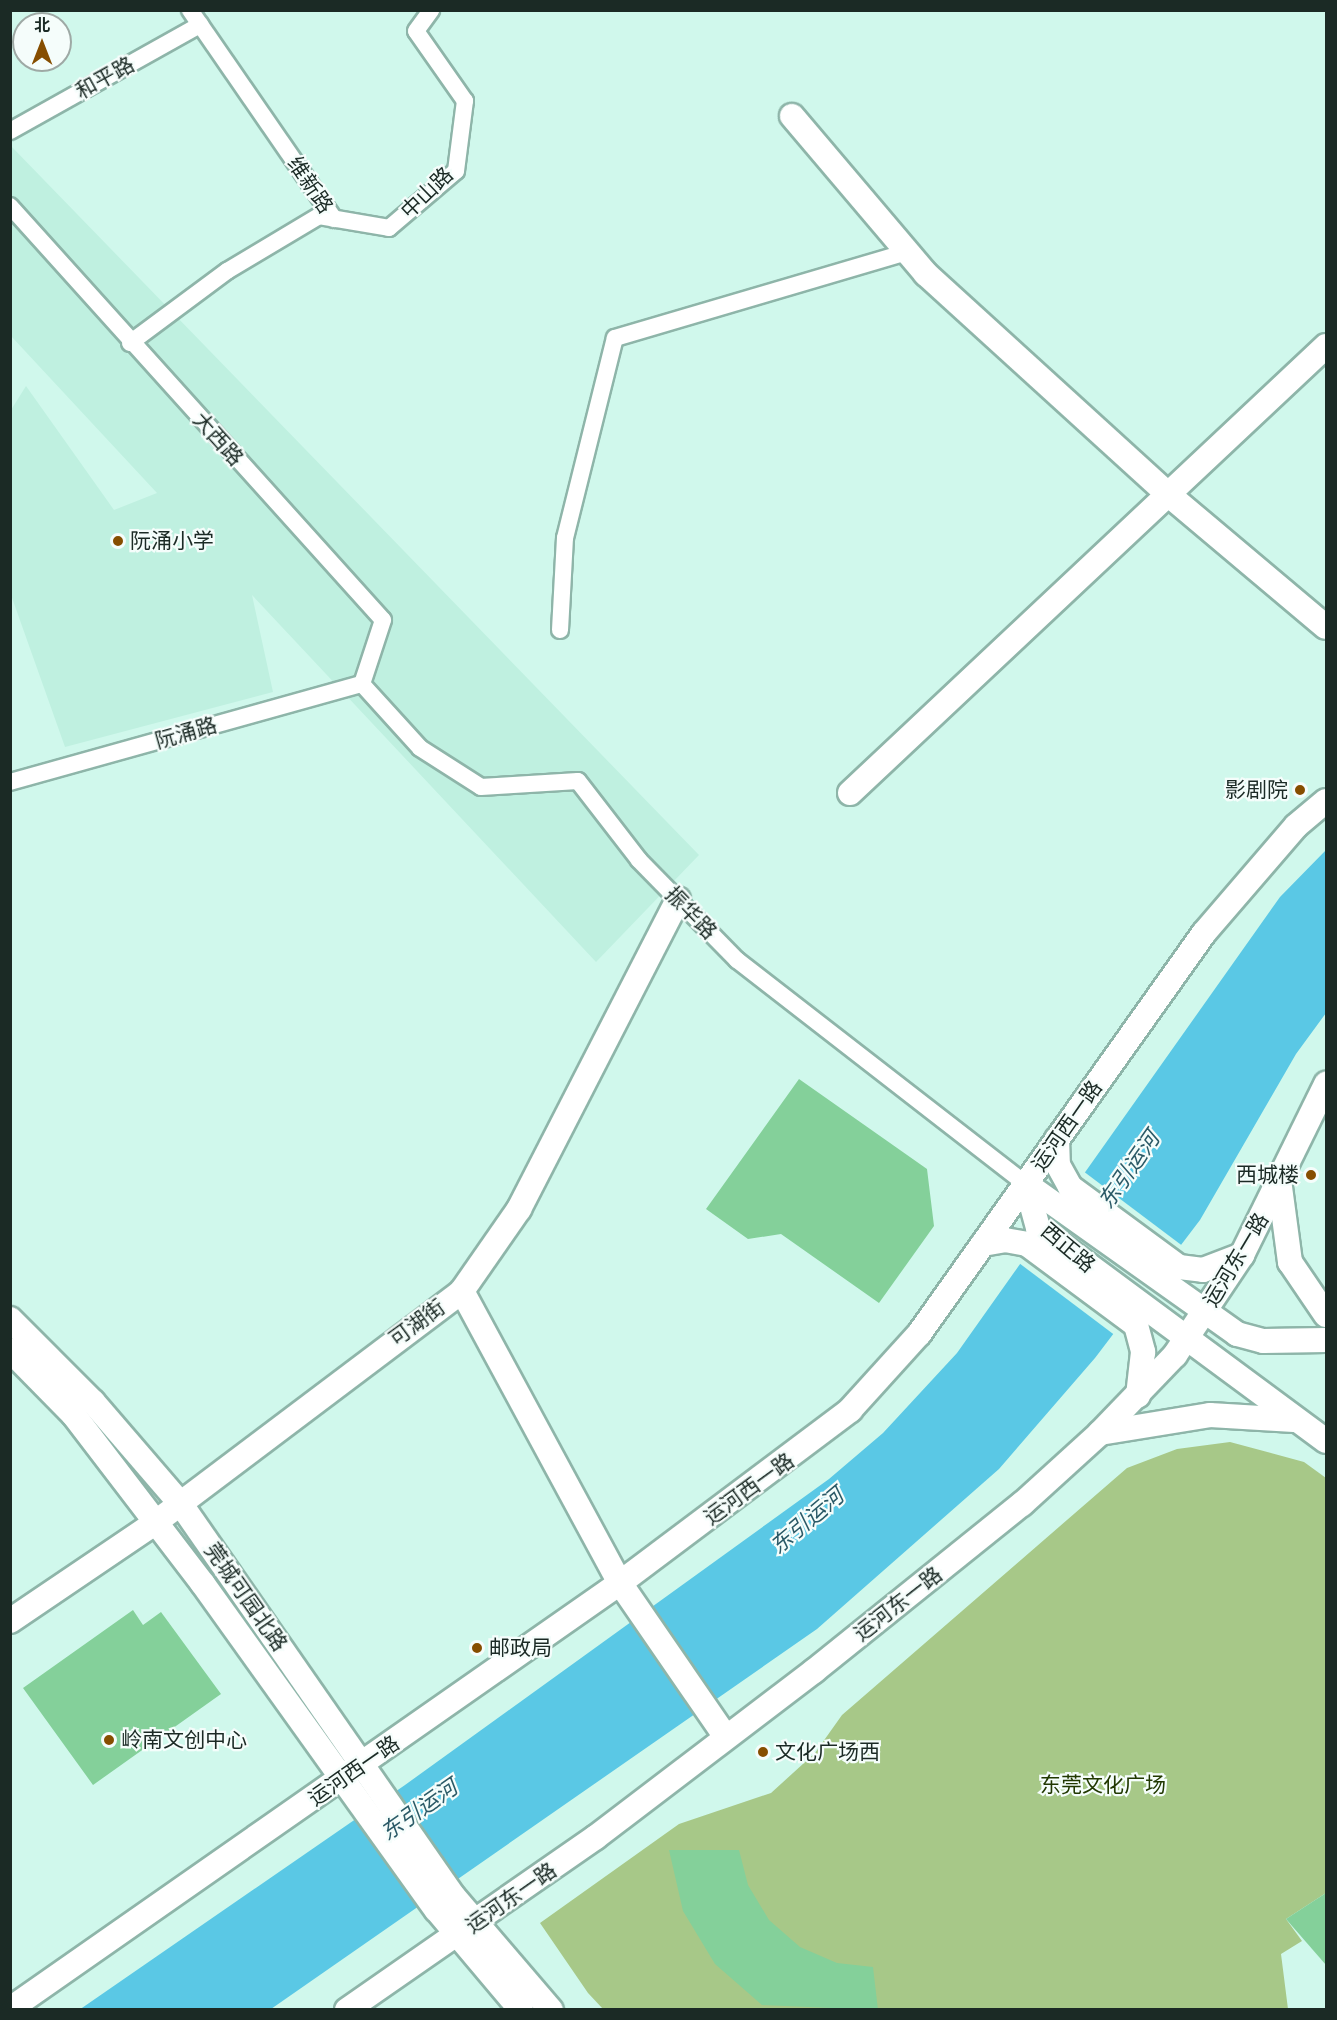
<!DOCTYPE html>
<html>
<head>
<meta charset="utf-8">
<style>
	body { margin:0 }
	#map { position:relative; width:1337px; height:2020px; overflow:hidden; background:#d0f8ec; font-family:Arial,"Noto Sans SC",sans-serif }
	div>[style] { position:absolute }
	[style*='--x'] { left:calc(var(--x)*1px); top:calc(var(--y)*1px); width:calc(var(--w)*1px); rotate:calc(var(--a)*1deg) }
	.built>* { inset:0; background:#bff0e0 }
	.green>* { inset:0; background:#a7c888 }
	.water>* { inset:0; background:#5ac8e5 }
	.pier>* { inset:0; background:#d0f8ec; transform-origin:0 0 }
	.building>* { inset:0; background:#84d09a }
	.roads { filter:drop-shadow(2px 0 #8eb5a9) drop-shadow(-2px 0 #8eb5a9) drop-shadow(0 2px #8eb5a9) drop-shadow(0 -2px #8eb5a9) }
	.street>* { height:16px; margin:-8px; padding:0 8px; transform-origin:8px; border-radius:8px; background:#fff }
	.secondary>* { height:24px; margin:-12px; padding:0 12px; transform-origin:12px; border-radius:12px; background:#fff }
	.dots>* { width:16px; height:16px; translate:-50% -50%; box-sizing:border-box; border:3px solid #f5fdfb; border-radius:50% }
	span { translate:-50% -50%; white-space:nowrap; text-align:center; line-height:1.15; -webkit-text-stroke:4.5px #f5fdfb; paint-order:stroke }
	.street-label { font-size:21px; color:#1b2a25 }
	.poi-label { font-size:21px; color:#1b2a25 }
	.left { translate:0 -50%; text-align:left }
	.right { translate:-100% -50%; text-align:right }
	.park-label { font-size:21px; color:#213801 }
	.water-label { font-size:22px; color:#2b5a67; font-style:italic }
	.frame { position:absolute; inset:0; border:12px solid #1b2a25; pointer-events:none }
	.north { position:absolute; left:12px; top:12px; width:60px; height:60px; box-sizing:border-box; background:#f5fdfb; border:2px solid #9ea9a5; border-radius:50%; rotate:0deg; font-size:16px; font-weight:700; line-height:24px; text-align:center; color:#1b2a25 }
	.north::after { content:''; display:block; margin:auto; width:21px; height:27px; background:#864e00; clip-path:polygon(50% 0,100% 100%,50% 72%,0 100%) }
</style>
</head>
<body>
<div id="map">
	<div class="built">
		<div style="clip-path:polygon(11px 146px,699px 855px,596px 962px,252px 595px,273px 692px,65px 747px,11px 595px,11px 410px,26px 386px,114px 510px,157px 493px,11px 336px)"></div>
	</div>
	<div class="green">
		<div style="clip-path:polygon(1230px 1442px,1304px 1462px,1326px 1478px,1326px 1893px,1286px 1919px,1302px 1941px,1281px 1954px,1288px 2009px,603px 2009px,588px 1993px,540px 1923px,679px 1824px,771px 1793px,815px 1753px,842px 1715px,1127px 1468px,1177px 1449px)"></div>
	</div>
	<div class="water">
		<div style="clip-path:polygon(1326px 850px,1326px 1013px,1296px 1054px,1200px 1220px,1095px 1358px,999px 1469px,817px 1629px,271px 2009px,79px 2010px,405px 1785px,829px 1479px,883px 1433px,957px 1353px,1280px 897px)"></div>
	</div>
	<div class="pier">
		<div style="left:1083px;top:1171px;width:126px;height:112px;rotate:37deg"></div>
	</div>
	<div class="building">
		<div style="clip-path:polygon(799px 1079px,927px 1169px,934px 1226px,879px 1303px,781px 1234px,748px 1239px,706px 1209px)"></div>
		<div style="clip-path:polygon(133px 1610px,143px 1625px,161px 1612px,221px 1694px,93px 1785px,23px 1688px)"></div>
		<div style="clip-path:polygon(669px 1850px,739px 1850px,748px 1885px,769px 1920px,800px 1947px,837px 1963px,873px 1967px,878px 2010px,762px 2005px,715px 1964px,683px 1911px)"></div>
		<div style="clip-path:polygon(1326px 1893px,1326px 1965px,1286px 1919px)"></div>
	</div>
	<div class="roads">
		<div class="street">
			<div style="--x:190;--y:10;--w:254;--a:55.4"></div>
			<div style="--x:10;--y:131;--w:218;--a:-29.2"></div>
			<div style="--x:10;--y:206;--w:557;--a:47.98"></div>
			<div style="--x:383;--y:620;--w:67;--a:108.2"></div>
			<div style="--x:130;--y:343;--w:121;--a:-36.6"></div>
			<div style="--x:227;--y:271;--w:107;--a:-30.9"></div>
			<div style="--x:319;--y:216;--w:71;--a:9.7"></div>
			<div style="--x:389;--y:228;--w:88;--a:-40.4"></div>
			<div style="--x:456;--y:171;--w:71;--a:-82.7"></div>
			<div style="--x:465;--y:101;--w:85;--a:-125"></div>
			<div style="--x:416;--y:31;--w:26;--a:-54"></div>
			<div style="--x:560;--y:630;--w:92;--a:-86.9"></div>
			<div style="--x:565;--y:538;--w:206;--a:-76"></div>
			<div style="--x:615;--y:338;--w:304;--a:-16.4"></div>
			<div style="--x:362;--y:684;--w:86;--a:47.8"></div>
			<div style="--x:420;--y:748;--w:72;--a:32.6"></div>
			<div style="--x:481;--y:787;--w:97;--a:-3.5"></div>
			<div style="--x:578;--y:781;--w:100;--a:52.3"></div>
			<div style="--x:639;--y:860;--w:140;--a:45.6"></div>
			<div style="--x:737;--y:960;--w:366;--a:37.8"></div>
			<div style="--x:10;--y:782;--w:365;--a:-15.6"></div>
		</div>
		<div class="secondary">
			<div style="--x:792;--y:116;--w:207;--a:49.7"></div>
			<div style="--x:926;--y:274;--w:328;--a:42.3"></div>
			<div style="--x:1169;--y:495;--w:205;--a:40.1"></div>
			<div style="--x:850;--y:793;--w:653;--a:-43.2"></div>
			<div style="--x:1057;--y:1139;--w:26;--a:88"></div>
			<div style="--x:1058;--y:1165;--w:25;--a:61"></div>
			<div style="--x:1070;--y:1187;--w:135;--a:36.3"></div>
			<div style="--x:1179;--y:1267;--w:24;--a:7"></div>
			<div style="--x:1203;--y:1270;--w:42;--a:-21"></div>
			<div style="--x:1026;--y:1184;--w:46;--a:74.7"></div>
			<div style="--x:1038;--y:1228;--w:358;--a:36.5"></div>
			<div style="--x:1026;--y:1184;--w:259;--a:35.4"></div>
			<div style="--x:1237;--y:1334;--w:27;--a:15"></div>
			<div style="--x:1263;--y:1341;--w:63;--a:-0.9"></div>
			<div style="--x:1280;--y:1187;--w:76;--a:82.4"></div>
			<div style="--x:1290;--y:1262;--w:64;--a:55.8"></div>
			<div style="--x:983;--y:1244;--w:22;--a:-10"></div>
			<div style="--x:1005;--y:1240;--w:22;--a:10"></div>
			<div style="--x:1027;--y:1244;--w:136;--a:36.6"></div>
			<div style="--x:1136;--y:1325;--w:28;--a:75"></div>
			<div style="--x:1143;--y:1352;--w:44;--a:96.5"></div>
			<div style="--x:462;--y:1291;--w:332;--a:61.6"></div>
			<div style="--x:620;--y:1583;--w:187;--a:55.5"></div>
			<div style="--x:10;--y:1319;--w:117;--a:45"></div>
			<div style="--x:93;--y:1402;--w:133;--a:49.3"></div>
			<div style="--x:180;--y:1503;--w:480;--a:55.2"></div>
			<div style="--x:454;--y:1897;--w:149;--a:49.4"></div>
			<div style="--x:10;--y:1350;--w:90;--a:45.5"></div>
			<div style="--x:73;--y:1414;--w:214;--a:52.6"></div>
			<div style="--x:203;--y:1584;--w:400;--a:54.4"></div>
			<div style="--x:436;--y:1909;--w:132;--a:49.9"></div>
			<div style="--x:1100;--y:1433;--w:111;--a:-9.3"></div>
			<div style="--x:1210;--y:1415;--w:84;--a:3.4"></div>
			<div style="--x:10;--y:1621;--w:176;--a:-34.1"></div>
			<div style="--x:156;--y:1522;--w:383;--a:-37"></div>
			<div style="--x:462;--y:1291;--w:100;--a:-55.2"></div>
			<div style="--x:519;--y:1209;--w:348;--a:-62.8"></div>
			<div style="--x:10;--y:2009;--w:744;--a:-34.93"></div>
			<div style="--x:620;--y:1583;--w:288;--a:-36.9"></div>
			<div style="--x:850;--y:1410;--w:103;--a:-47.8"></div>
			<div style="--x:919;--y:1334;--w:492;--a:-54.6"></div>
			<div style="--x:1204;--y:933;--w:141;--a:-49.3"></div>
			<div style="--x:1296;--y:826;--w:39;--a:-40"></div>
			<div style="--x:347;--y:2010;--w:303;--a:-34.8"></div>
			<div style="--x:596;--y:1837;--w:274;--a:-37.3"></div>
			<div style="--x:814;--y:1671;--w:267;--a:-38.8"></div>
			<div style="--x:1022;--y:1504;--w:105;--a:-42.3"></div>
			<div style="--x:1100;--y:1433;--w:108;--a:-46.1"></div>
			<div style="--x:1175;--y:1355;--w:120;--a:-56.2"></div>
			<div style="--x:1242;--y:1255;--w:191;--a:-63.8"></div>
		</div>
	</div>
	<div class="dots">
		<div style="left:118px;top:541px;background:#864e00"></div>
		<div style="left:1300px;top:790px;background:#864e00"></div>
		<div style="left:1311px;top:1175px;background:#864e00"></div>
		<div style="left:477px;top:1648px;background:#864e00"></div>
		<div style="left:109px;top:1740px;background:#864e00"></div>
		<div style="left:763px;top:1752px;background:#864e00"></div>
	</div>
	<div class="street-label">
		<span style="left:105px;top:78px;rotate:-29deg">和平路</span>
		<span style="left:310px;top:185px;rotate:56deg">维新路</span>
		<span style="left:427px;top:193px;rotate:-44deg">中山路</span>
		<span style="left:218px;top:439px;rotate:48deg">大西路</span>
		<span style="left:186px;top:733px;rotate:-16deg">阮涌路</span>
		<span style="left:691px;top:913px;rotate:46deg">振华路</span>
		<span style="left:1067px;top:1126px;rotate:-55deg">运河西一路</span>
		<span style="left:1068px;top:1248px;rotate:40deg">西正路</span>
		<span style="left:1236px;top:1260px;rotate:-59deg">运河东一路</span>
		<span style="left:417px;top:1323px;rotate:-36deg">可湖街</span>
		<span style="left:749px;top:1489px;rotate:-36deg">运河西一路</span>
		<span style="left:246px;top:1597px;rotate:55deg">莞城可园北路</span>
		<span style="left:898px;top:1604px;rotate:-38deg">运河东一路</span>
		<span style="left:354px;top:1771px;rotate:-35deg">运河西一路</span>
		<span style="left:511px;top:1898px;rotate:-35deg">运河东一路</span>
	</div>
	<div class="poi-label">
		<span class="left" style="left:130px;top:541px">阮涌小学</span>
		<span class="right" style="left:1288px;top:790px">影剧院</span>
		<span class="right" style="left:1299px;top:1175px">西城楼</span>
		<span class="left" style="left:489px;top:1648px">邮政局</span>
		<span class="left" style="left:121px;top:1740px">岭南文创中心</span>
		<span class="left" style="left:775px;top:1752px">文化广场西</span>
	</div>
	<div class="park-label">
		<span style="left:1103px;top:1785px">东莞文化广场</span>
	</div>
	<div class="water-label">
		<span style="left:1129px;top:1170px;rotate:-55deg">东引运河</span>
		<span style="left:807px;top:1521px;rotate:-40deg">东引运河</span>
		<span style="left:419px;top:1810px;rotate:-35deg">东引运河</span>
	</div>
	<div class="frame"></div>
	<div class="north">北</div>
</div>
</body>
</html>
